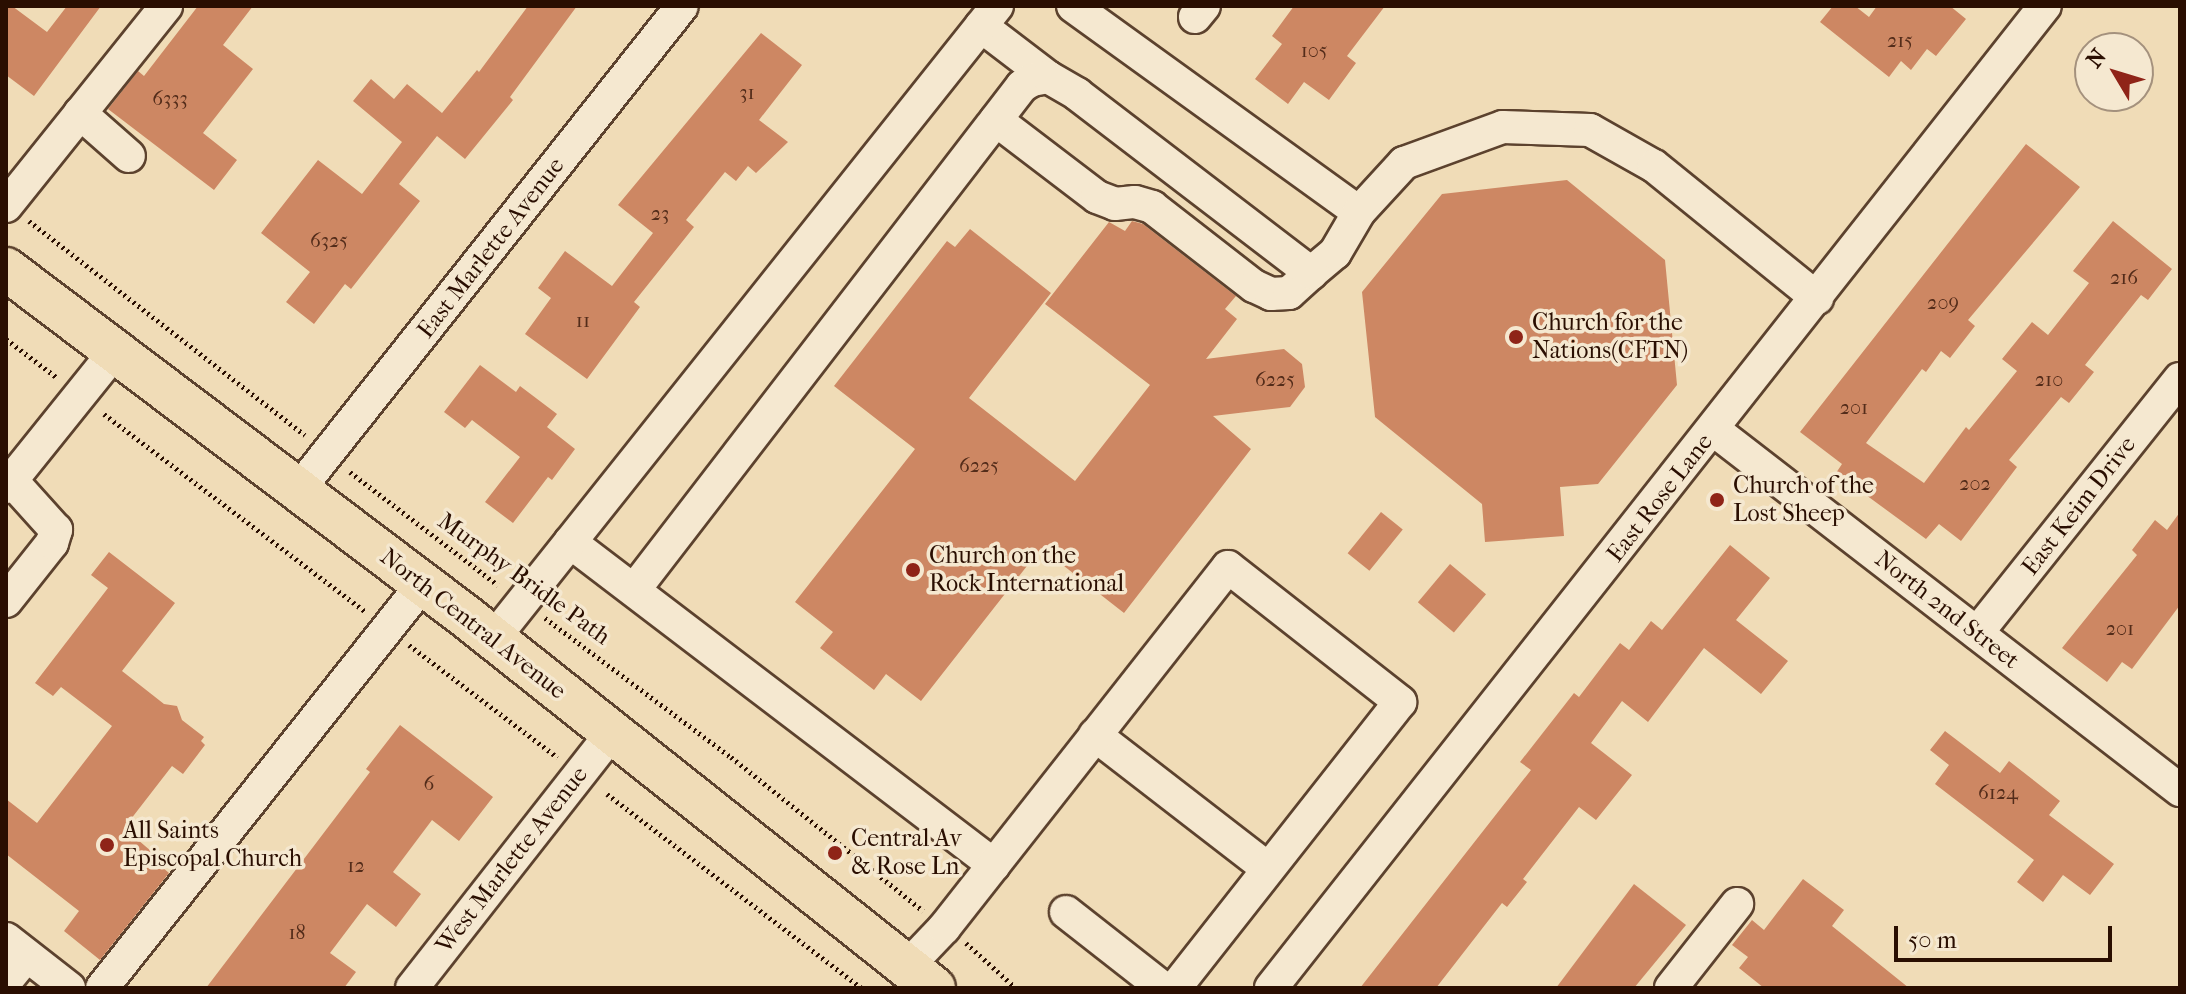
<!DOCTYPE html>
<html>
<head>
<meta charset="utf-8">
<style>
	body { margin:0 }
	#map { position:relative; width:2186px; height:994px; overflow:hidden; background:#f0dcb7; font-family:"IM FELL French Canon",serif }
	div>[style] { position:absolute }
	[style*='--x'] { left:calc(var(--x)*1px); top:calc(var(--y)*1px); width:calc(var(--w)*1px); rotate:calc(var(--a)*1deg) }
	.building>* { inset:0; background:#cd8763; transform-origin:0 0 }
	.path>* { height:5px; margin-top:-2.5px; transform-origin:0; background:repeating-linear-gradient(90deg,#2a0e01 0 2px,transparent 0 6px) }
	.roads { filter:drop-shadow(2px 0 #5c422e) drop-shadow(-2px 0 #5c422e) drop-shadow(0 2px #5c422e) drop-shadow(0 -2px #5c422e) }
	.minor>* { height:32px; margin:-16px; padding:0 16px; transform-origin:16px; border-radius:16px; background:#f5e8d0 }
	.major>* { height:42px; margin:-21px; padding:0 21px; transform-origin:21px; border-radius:21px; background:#f0dcb7 }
	.dots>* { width:22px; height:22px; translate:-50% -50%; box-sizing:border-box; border:4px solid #f5e8d0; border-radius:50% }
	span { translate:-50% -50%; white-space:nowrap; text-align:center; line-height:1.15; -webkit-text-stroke:7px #f5e8d0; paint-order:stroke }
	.number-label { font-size:20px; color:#532c1a }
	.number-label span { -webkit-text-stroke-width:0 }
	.street-label { font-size:24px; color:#2a0e01 }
	.poi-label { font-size:24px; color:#2a0e01 }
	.left { translate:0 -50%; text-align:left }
	.frame { position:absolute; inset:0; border:8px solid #2a0e01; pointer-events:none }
	.north { position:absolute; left:2074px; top:32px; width:80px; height:80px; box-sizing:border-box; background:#f5e8d0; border:2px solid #a4917d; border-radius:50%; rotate:308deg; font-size:22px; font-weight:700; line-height:32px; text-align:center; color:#2a0e01 }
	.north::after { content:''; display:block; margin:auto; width:28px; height:36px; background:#8f2418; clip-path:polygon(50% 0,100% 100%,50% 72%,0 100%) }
	.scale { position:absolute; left:1894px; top:926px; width:218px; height:36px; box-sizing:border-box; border:4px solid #2a0e01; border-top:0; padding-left:10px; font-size:24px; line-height:28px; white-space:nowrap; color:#2a0e01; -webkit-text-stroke:6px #f5e8d0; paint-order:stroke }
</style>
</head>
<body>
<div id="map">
	<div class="building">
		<div style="clip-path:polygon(6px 6px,12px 6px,47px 32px,67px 6px,101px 6px,34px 96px,6px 75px)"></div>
		<div style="clip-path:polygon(198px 6px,253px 6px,223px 45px,253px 69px,203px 133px,237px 160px,214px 190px,108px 109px,138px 71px,144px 76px)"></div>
		<div style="clip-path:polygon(528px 6px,577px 6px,510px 97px,513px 100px,465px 159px,437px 136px,399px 184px,420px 201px,351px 289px,345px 284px,314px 324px,286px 302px,310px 272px,261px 233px,318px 160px,362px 194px,402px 142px,353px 101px,371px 79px,394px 99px,407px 84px,442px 113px,477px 70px,479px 72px)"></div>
		<div style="clip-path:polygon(1294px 6px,1385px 6px,1347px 56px,1356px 63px,1329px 100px,1304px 82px,1288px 104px,1255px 79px,1282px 44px,1272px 36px)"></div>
		<div style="clip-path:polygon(1833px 6px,1855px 6px,1869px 17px,1877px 6px,1950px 6px,1966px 19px,1936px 56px,1927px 49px,1911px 70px,1901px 61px,1889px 77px,1820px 22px)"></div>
		<div style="clip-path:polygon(761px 33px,802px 65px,759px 120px,788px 142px,756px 173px,748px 166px,736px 181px,725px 172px,686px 220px,694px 227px,634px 302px,640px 307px,587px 379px,525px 334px,551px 298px,538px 288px,565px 251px,612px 286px,653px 233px,618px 205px)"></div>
		<div style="clip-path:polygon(2026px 144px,2080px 187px,1968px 320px,1975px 326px,1950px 358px,1941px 351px,1926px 372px,1922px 369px,1866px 443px,1924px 483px,1966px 427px,1969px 430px,2017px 371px,2002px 359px,2032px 322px,2048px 335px,2089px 283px,2073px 271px,2113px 221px,2172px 269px,2148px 300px,2141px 295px,2085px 365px,2094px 372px,2069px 403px,2061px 397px,2009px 460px,2017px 467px,1961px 541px,1939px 524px,1926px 539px,1836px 473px,1842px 464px,1800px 432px)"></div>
		<div style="clip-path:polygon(1567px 180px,1665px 260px,1677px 385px,1598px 484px,1560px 487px,1564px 536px,1485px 542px,1482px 504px,1375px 417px,1362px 292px,1442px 194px)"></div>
		<div style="clip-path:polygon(1132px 221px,1143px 224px,1236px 296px,1225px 309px,1237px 319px,1206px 359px,1284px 349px,1302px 364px,1305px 387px,1290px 407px,1213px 416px,1251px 449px,1124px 613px,1041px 548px,921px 701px,886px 674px,874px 690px,820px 648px,833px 632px,795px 602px,915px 449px,834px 386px,947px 241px,955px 247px,970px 229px,1051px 293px,969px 398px,1075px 481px,1150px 385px,1045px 304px,1109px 222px,1125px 231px)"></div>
		<div style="clip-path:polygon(480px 365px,516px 392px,520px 386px,557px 414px,547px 427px,575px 449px,552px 480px,548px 477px,513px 523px,485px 502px,520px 457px,472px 420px,465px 428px,444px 412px)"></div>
		<div style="left:1381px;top:512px;width:28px;height:53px;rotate:39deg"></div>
		<div style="clip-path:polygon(2180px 512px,2180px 605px,2132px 669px,2122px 662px,2107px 682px,2062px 648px,2137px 555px,2132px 550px,2155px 520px,2167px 530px)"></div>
		<div style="clip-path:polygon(1730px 545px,1770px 578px,1736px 620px,1788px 661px,1761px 694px,1704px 648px,1648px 722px,1622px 701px,1591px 743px,1632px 775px,1596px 820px,1579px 807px,1523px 879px,1527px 882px,1507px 907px,1502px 903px,1436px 988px,1360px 988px,1531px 770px,1520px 762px,1574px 693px,1579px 697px,1620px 643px,1629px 650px,1651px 621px,1662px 630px)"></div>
		<div style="clip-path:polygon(109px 552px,175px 603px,122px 671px,164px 704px,177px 706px,182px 720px,204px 737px,201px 741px,205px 745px,183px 774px,172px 766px,124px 828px,165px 863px,162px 867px,169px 873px,100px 960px,64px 931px,79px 911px,6px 854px,6px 799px,37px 823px,112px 726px,61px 687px,53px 696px,35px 683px,108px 588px,91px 575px)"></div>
		<div style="left:1450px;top:564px;width:47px;height:50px;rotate:40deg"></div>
		<div style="clip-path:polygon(400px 725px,493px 797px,459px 841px,432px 820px,393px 872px,421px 894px,396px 927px,367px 904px,330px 953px,356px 972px,344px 988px,206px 988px,370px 772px,366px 769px)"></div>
		<div style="clip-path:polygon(1945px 731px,2000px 773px,2009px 761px,2060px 801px,2049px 815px,2114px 864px,2090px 895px,2063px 875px,2043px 902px,2017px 882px,2034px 860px,1935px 784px,1949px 765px,1930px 750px)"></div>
		<div style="clip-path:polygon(1803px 879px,1844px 910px,1832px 926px,1909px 988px,1764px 988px,1739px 968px,1748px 957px,1732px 945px,1752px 920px,1764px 930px)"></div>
		<div style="clip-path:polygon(1634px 884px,1686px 925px,1634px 988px,1556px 988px)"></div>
	</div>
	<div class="path">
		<div style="--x:29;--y:221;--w:349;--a:37.8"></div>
		<div style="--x:6;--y:339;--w:63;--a:37.2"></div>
		<div style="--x:104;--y:414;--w:328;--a:37.1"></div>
		<div style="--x:350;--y:472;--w:186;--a:37.4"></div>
		<div style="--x:545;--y:618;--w:232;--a:36.8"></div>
		<div style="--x:731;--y:757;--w:246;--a:38.7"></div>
		<div style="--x:409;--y:645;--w:186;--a:37.1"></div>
		<div style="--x:607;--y:794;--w:320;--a:37.3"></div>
		<div style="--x:966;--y:943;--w:67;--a:42"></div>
	</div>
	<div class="roads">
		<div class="minor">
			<div style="--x:1073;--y:6;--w:352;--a:35.8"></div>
			<div style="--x:1195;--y:17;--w:14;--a:-51"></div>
			<div style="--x:981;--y:26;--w:84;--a:37.3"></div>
			<div style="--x:80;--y:113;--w:65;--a:41.3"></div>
			<div style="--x:996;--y:120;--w:127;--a:37.3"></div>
			<div style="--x:1097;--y:197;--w:19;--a:21"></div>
			<div style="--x:1115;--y:204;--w:20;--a:-6"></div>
			<div style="--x:1135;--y:202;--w:18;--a:16"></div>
			<div style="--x:1152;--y:207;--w:129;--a:37.8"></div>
			<div style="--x:1254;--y:286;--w:19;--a:25"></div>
			<div style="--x:1271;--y:294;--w:18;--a:-3"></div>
			<div style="--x:1289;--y:293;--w:30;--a:-42"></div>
			<div style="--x:6;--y:206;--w:256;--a:-51.3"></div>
			<div style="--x:1714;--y:430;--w:589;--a:37.69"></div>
			<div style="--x:6;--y:487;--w:176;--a:-51.2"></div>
			<div style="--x:299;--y:489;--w:616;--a:-51.59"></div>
			<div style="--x:570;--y:542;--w:533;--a:37.3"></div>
			<div style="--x:634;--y:590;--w:636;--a:-52.41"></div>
			<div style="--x:1022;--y:86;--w:12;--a:-31"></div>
			<div style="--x:1032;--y:80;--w:16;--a:-11"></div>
			<div style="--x:1048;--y:77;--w:34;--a:30"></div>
			<div style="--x:1077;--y:94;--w:295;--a:37.4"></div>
			<div style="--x:1311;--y:273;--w:31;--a:-40"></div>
			<div style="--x:1335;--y:253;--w:48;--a:-59.7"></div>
			<div style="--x:1359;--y:212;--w:67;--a:-47.4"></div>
			<div style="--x:1404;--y:163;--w:105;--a:-20"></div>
			<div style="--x:1503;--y:127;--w:87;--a:2"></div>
			<div style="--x:1590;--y:130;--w:73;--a:29.4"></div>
			<div style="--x:1654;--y:166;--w:210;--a:39"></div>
			<div style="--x:6;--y:601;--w:74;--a:-51.6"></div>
			<div style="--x:52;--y:543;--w:14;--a:-73"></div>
			<div style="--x:56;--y:530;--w:67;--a:-132"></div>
			<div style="--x:1977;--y:633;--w:325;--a:-51.4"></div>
			<div style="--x:493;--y:639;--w:809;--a:-51.47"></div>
			<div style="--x:1095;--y:735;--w:217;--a:37.7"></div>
			<div style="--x:1066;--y:912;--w:123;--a:38.1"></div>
			<div style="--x:6;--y:939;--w:80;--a:37.9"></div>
			<div style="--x:907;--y:967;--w:54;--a:-46.5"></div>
			<div style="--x:944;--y:928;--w:459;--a:-51.8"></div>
			<div style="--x:1228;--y:567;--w:219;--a:38.1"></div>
			<div style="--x:1400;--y:702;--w:364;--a:128.2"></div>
			<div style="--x:6;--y:981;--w:32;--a:-51"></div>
			<div style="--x:102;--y:988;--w:515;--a:-51.55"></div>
			<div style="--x:412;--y:988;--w:324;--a:-51.9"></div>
			<div style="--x:1271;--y:988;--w:1250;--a:-51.76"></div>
			<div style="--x:1671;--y:988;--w:107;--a:-51.8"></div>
		</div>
		<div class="major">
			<div style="--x:6;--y:269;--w:574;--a:37.07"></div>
			<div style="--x:464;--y:615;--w:600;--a:38.44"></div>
		</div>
	</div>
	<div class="dots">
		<div style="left:1516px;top:337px;background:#8f2418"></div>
		<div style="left:1717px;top:500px;background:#8f2418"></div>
		<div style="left:913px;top:570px;background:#8f2418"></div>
		<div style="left:107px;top:845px;background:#8f2418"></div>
		<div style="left:835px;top:853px;background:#8f2418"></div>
	</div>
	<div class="number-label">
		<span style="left:1900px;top:40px">215</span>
		<span style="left:1314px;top:50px">105</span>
		<span style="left:747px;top:92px">31</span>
		<span style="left:170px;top:98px">6333</span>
		<span style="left:660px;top:213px">23</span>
		<span style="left:329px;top:240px">6325</span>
		<span style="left:2124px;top:277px">216</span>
		<span style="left:1943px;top:302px">209</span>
		<span style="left:583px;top:320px">11</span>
		<span style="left:1275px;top:379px">6225</span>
		<span style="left:2049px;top:379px">210</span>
		<span style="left:1854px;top:407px">201</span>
		<span style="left:979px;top:465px">6225</span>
		<span style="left:1975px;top:483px">202</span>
		<span style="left:2120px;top:628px">201</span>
		<span style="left:429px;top:783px">6</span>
		<span style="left:1998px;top:792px">6124</span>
		<span style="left:356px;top:865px">12</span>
		<span style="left:297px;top:932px">18</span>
	</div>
	<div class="street-label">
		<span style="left:491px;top:248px;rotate:-52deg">East Marlette Avenue</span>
		<span style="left:1660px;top:498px;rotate:-52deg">East Rose Lane</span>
		<span style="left:2079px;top:506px;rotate:-52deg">East Keim Drive</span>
		<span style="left:524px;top:579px;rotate:36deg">Murphy Bridle Path</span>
		<span style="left:1947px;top:610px;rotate:38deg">North 2nd Street</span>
		<span style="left:473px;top:624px;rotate:38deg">North Central Avenue</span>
		<span style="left:512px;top:860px;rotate:-52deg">West Marlette Avenue</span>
	</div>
	<div class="poi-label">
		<span class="left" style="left:1532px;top:337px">Church for the<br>Nations(CFTN)</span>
		<span class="left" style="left:1733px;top:500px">Church of the<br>Lost Sheep</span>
		<span class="left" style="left:929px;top:570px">Church on the<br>Rock International</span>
		<span class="left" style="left:123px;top:845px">All Saints<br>Episcopal Church</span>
		<span class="left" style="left:851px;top:853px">Central Av<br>&amp; Rose Ln</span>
	</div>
	<div class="frame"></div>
	<div class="north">N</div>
	<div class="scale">50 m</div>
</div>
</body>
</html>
